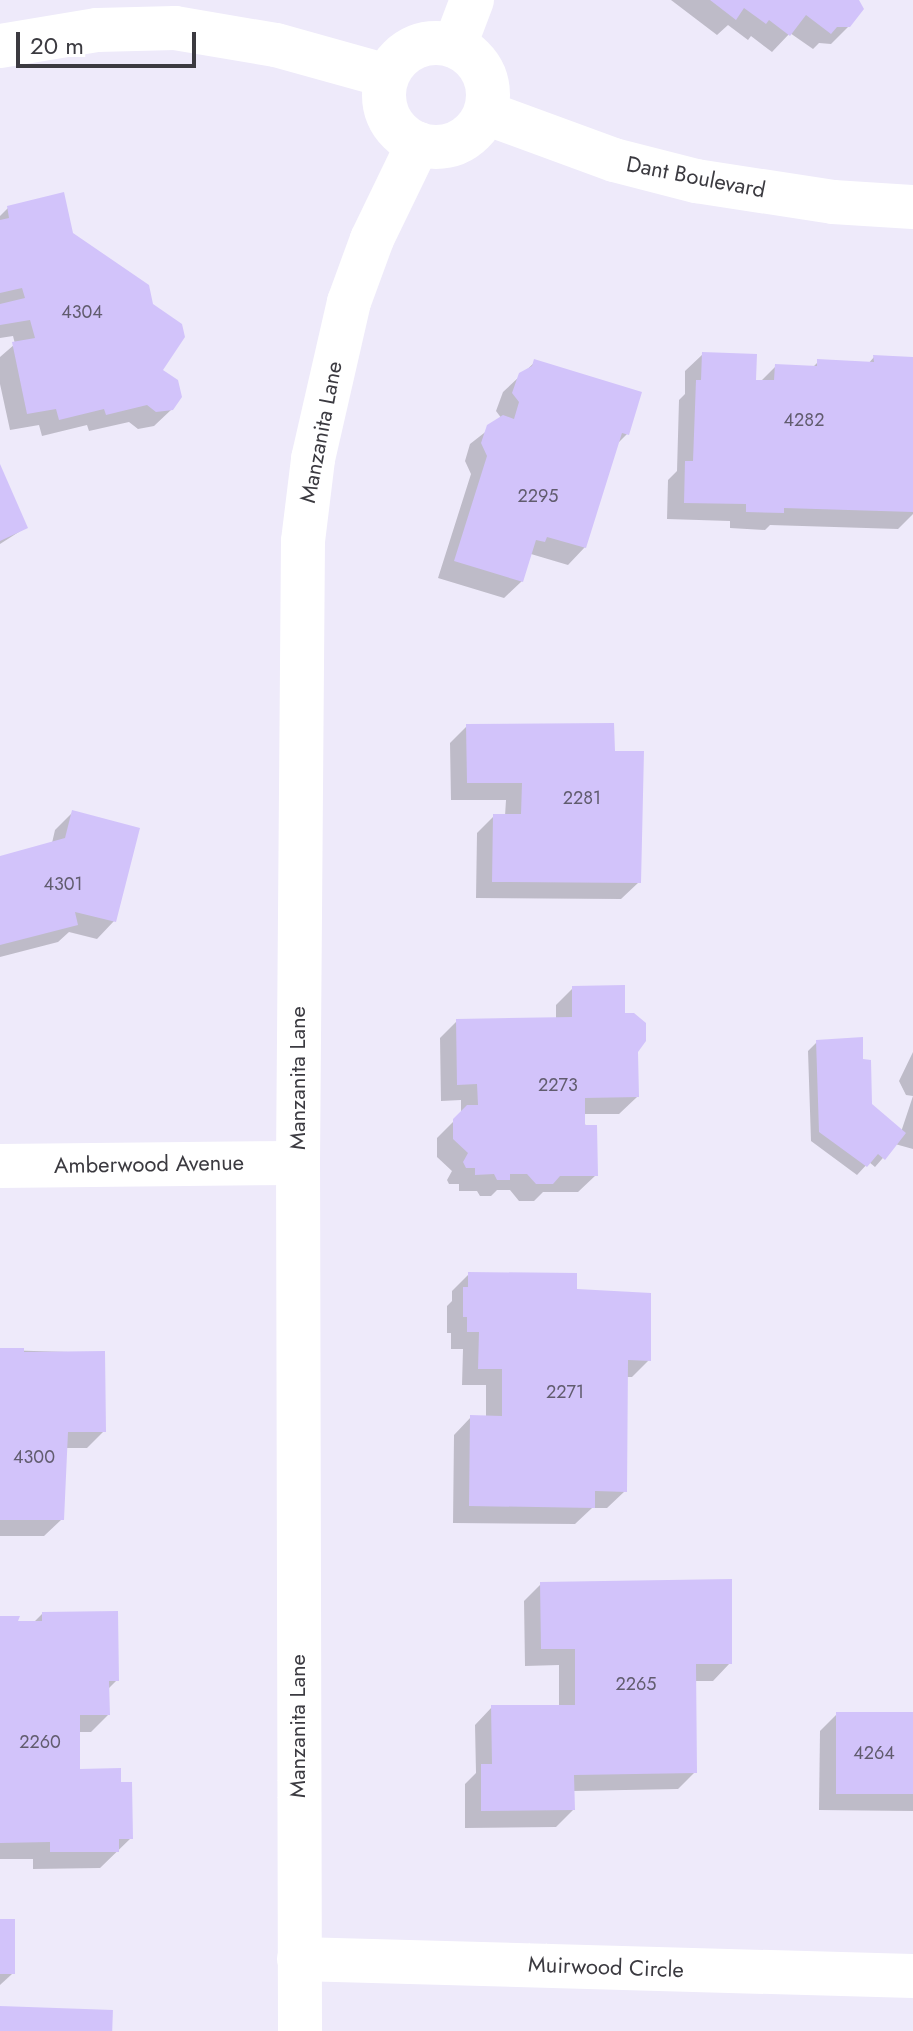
<!DOCTYPE html>
<html>
<head>
<meta charset="utf-8">
<style>
	body { margin:0 }
	#map { position:relative; width:913px; height:2031px; overflow:hidden; background:#eeeafa; font-family:Jost,sans-serif }
	div>[style] { position:absolute }
	[style*='--x'] { left:calc(var(--x)*1px); top:calc(var(--y)*1px); width:calc(var(--w)*1px); rotate:calc(var(--a)*1deg) }
	.shadow>* { inset:0; background:#0003 }
	.building>* { inset:0; background:#d2c3fa; transform-origin:0 0 }
	.minor>* { height:44px; margin:-22px; padding:0 22px; transform-origin:22px; border-radius:22px; background:#fff }
	.tertiary>* { height:44px; margin:-22px; padding:0 22px; transform-origin:22px; border-radius:22px; background:#fff }
	.tertiary>.ring { margin:-22px; padding:0; box-sizing:content-box; background:none; border:44px solid #fff; border-radius:50% }
	span { translate:-50% -50%; white-space:nowrap; text-align:center; line-height:1.15; -webkit-text-stroke:8px #fff; paint-order:stroke }
	.number-label { font-size:18px; color:#615c6e }
	.number-label span { -webkit-text-stroke-width:0 }
	.street-label { font-size:22px; color:#3b3a40 }
	.scale { position:absolute; left:16px; top:32px; width:180px; height:36px; box-sizing:border-box; border:4px solid #3b3a40; border-top:0; padding-left:10px; font-size:24px; line-height:28px; white-space:nowrap; color:#3b3a40; -webkit-text-stroke:6px #fff; paint-order:stroke }
</style>
</head>
<body>
<div id="map">
	<div class="shadow">
		<div style="clip-path:polygon(671px 0,857px 0,849px 26px,831px 44px,819px 43px,813px 49px,790px 33px,772px 52px,751px 36px,748px 40px,728px 25px,717px 35px)"></div>
		<div style="clip-path:polygon(8px 208px,71px 235px,160px 370px,172px 409px,154px 426px,138px 429px,129px 422px,89px 431px,87px 425px,42px 436px,39px 425px,10px 430px,0 384px,0 357px,15px 344px,13px 336px,0 338px,0 216px)"></div>
		<div style="clip-path:polygon(703px 354px,760px 382px,776px 366px,812px 368px,818px 362px,868px 364px,874px 357px,913px 359px,913px 514px,898px 529px,770px 525px,765px 530px,730px 528px,730px 521px,667px 519px,668px 480px,677px 471px,679px 400px,685px 394px,685px 371px)"></div>
		<div style="clip-path:polygon(535px 362px,627px 434px,616px 445px,585px 547px,568px 565px,531px 554px,522px 581px,504px 598px,438px 578px,471px 474px,465px 461px,470px 444px,502px 419px,496px 411px,503px 392px)"></div>
		<div style="clip-path:polygon(0 469px,25px 528px,0 544px)"></div>
		<div style="clip-path:polygon(467px 726px,613px 752px,639px 882px,621px 899px,476px 898px,477px 833px,494px 816px,505px 816px,506px 800px,451px 800px,450px 743px)"></div>
		<div style="clip-path:polygon(72px 813px,114px 921px,97px 939px,69px 932px,58px 942px,0 957px,0 858px,52px 843px,55px 830px)"></div>
		<div style="clip-path:polygon(573px 988px,623px 1015px,636px 1052px,637px 1097px,619px 1114px,583px 1114px,596px 1175px,578px 1192px,543px 1192px,534px 1201px,519px 1201px,510px 1190px,497px 1190px,491px 1196px,480px 1196px,477px 1191px,459px 1191px,459px 1184px,449px 1184px,447px 1180px,452px 1171px,437px 1157px,437px 1138px,461px 1114px,461px 1100px,441px 1101px,440px 1038px,457px 1021px,556px 1019px,556px 1005px)"></div>
		<div style="clip-path:polygon(817px 1042px,861px 1061px,870px 1104px,901px 1132px,913px 1096px,906px 1095px,899px 1081px,913px 1052px,913px 1149px,895px 1144px,875px 1167px,869px 1162px,857px 1175px,811px 1141px,808px 1051px)"></div>
		<div style="clip-path:polygon(469px 1274px,575px 1291px,649px 1360px,632px 1377px,626px 1377px,625px 1491px,607px 1508px,592px 1508px,575px 1524px,453px 1523px,454px 1435px,471px 1417px,486px 1418px,486px 1385px,462px 1385px,463px 1349px,451px 1349px,451px 1333px,447px 1333px,447px 1306px,452px 1301px,452px 1291px)"></div>
		<div style="clip-path:polygon(0 1350px,103px 1353px,104px 1431px,87px 1448px,66px 1448px,62px 1519px,44px 1536px,0 1536px)"></div>
		<div style="clip-path:polygon(541px 1584px,730px 1663px,713px 1681px,694px 1681px,695px 1772px,678px 1789px,573px 1791px,573px 1810px,556px 1827px,465px 1828px,465px 1784px,476px 1773px,475px 1725px,492px 1707px,559px 1707px,559px 1665px,525px 1666px,524px 1601px)"></div>
		<div style="clip-path:polygon(42px 1614px,117px 1680px,107px 1690px,108px 1715px,91px 1732px,78px 1732px,78px 1771px,131px 1838px,100px 1868px,33px 1869px,33px 1859px,0 1859px,0 1618px,15px 1623px,33px 1623px)"></div>
		<div style="clip-path:polygon(837px 1714px,913px 1714px,913px 1811px,819px 1810px,820px 1731px)"></div>
		<div style="clip-path:polygon(0 1921px,12px 1974px,0 1985px)"></div>
	</div>
	<div class="building">
		<div style="clip-path:polygon(710px 0,859px 0,864px 9px,850px 27px,837px 27px,831px 34px,806px 15px,790px 36px,769px 20px,766px 24px,744px 8px,736px 20px)"></div>
		<div style="clip-path:polygon(64px 192px,73px 233px,149px 285px,153px 304px,182px 324px,185px 337px,163px 370px,178px 380px,182px 397px,173px 410px,156px 412px,147px 405px,106px 415px,104px 409px,59px 420px,56px 409px,27px 414px,12px 342px,35px 338px,30px 320px,0 325px,0 304px,25px 298px,22px 288px,0 293px,0 220px,9px 218px,7px 206px)"></div>
		<div style="clip-path:polygon(702px 352px,757px 354px,756px 380px,774px 380px,775px 364px,817px 366px,817px 359px,874px 362px,873px 355px,913px 357px,913px 512px,784px 508px,784px 513px,746px 512px,746px 504px,684px 503px,685px 461px,693px 461px,696px 380px,701px 380px)"></div>
		<div style="clip-path:polygon(534px 359px,642px 392px,629px 435px,622px 433px,586px 548px,547px 537px,545px 542px,536px 540px,523px 582px,454px 561px,487px 456px,481px 443px,487px 425px,503px 415px,514px 419px,519px 402px,512px 393px,519px 373px,532px 366px)"></div>
		<div style="clip-path:polygon(0 464px,28px 528px,0 541px)"></div>
		<div style="clip-path:polygon(614px 723px,615px 751px,644px 751px,641px 883px,492px 882px,493px 814px,521px 814px,522px 783px,467px 783px,466px 724px)"></div>
		<div style="clip-path:polygon(72px 810px,140px 828px,116px 922px,75px 912px,78px 925px,0 945px,0 856px,65px 838px)"></div>
		<div style="clip-path:polygon(625px 985px,625px 1013px,634px 1013px,646px 1023px,646px 1041px,638px 1052px,639px 1097px,585px 1098px,585px 1125px,597px 1125px,598px 1176px,560px 1176px,553px 1184px,536px 1184px,527px 1174px,510px 1174px,510px 1180px,497px 1180px,494px 1174px,475px 1175px,475px 1168px,466px 1168px,463px 1162px,468px 1153px,453px 1139px,453px 1119px,467px 1105px,478px 1105px,477px 1084px,457px 1085px,456px 1019px,572px 1017px,572px 986px)"></div>
		<div style="clip-path:polygon(863px 1037px,863px 1059px,871px 1060px,872px 1104px,906px 1133px,885px 1160px,878px 1154px,867px 1167px,819px 1132px,816px 1040px)"></div>
		<div style="clip-path:polygon(468px 1272px,577px 1273px,577px 1289px,651px 1293px,651px 1361px,628px 1360px,627px 1492px,595px 1491px,595px 1508px,469px 1506px,470px 1415px,502px 1416px,502px 1369px,478px 1369px,479px 1332px,467px 1332px,467px 1317px,463px 1317px,463px 1287px,468px 1287px)"></div>
		<div style="clip-path:polygon(0 1348px,24px 1348px,24px 1352px,105px 1351px,106px 1432px,68px 1432px,64px 1520px,0 1520px)"></div>
		<div style="clip-path:polygon(732px 1579px,732px 1664px,696px 1664px,697px 1773px,574px 1775px,575px 1810px,481px 1811px,481px 1764px,492px 1764px,491px 1705px,575px 1705px,575px 1649px,541px 1649px,540px 1582px)"></div>
		<div style="clip-path:polygon(118px 1611px,119px 1681px,109px 1681px,110px 1715px,80px 1715px,80px 1769px,121px 1768px,121px 1782px,132px 1782px,133px 1839px,119px 1839px,119px 1852px,50px 1852px,50px 1842px,0 1843px,0 1616px,20px 1616px,18px 1621px,42px 1621px,42px 1612px)"></div>
		<div style="left:836px;top:1712px;width:77px;height:82px"></div>
		<div style="left:0;top:1919px;width:15px;height:55px"></div>
		<div style="left:0;top:2006px;width:113px;height:25px;rotate:2deg"></div>
	</div>
	<div class="minor">
		<div style="--x:0;--y:46;--w:98;--a:-9.4"></div>
		<div style="--x:97;--y:30;--w:78;--a:-1.5"></div>
		<div style="--x:175;--y:28;--w:102;--a:9.6"></div>
		<div style="--x:276;--y:45;--w:115;--a:15.6"></div>
		<div style="--x:486;--y:113;--w:136;--a:20.2"></div>
		<div style="--x:614;--y:160;--w:85;--a:14.4"></div>
		<div style="--x:696;--y:181;--w:139;--a:8.7"></div>
		<div style="--x:833;--y:202;--w:80;--a:3.6"></div>
		<div style="--x:0;--y:1166;--w:298;--a:-0.6"></div>
		<div style="--x:299;--y:1959;--w:614;--a:1.59"></div>
	</div>
	<div class="tertiary">
		<div class="ring" style="left:384px;top:43px;width:60px;height:60px"></div>
		<div style="--x:455;--y:45;--w:48;--a:-69.3"></div>
		<div style="--x:300;--y:2031;--w:868;--a:-90.13"></div>
		<div style="--x:298;--y:1163;--w:622;--a:-89.54"></div>
		<div style="--x:303;--y:541;--w:83;--a:-83"></div>
		<div style="--x:313;--y:459;--w:161;--a:-77.1"></div>
		<div style="--x:349;--y:302;--w:67;--a:-69.9"></div>
		<div style="--x:372;--y:239;--w:106;--a:-64.2"></div>
	</div>
	<div class="number-label">
		<span style="left:82px;top:312px">4304</span>
		<span style="left:804px;top:420px">4282</span>
		<span style="left:538px;top:496px">2295</span>
		<span style="left:582px;top:798px">2281</span>
		<span style="left:63px;top:884px">4301</span>
		<span style="left:558px;top:1085px">2273</span>
		<span style="left:565px;top:1392px">2271</span>
		<span style="left:34px;top:1457px">4300</span>
		<span style="left:636px;top:1684px">2265</span>
		<span style="left:40px;top:1742px">2260</span>
		<span style="left:874px;top:1753px">4264</span>
	</div>
	<div class="street-label">
		<span style="left:696px;top:177px;rotate:11deg">Dant Boulevard</span>
		<span style="left:321px;top:432px;rotate:-79deg">Manzanita Lane</span>
		<span style="left:298px;top:1078px;rotate:-90deg">Manzanita Lane</span>
		<span style="left:149px;top:1164px;rotate:-1deg">Amberwood Avenue</span>
		<span style="left:298px;top:1726px;rotate:-90deg">Manzanita Lane</span>
		<span style="left:606px;top:1967px;rotate:2deg">Muirwood Circle</span>
	</div>
	<div class="scale">20 m</div>
</div>
</body>
</html>
